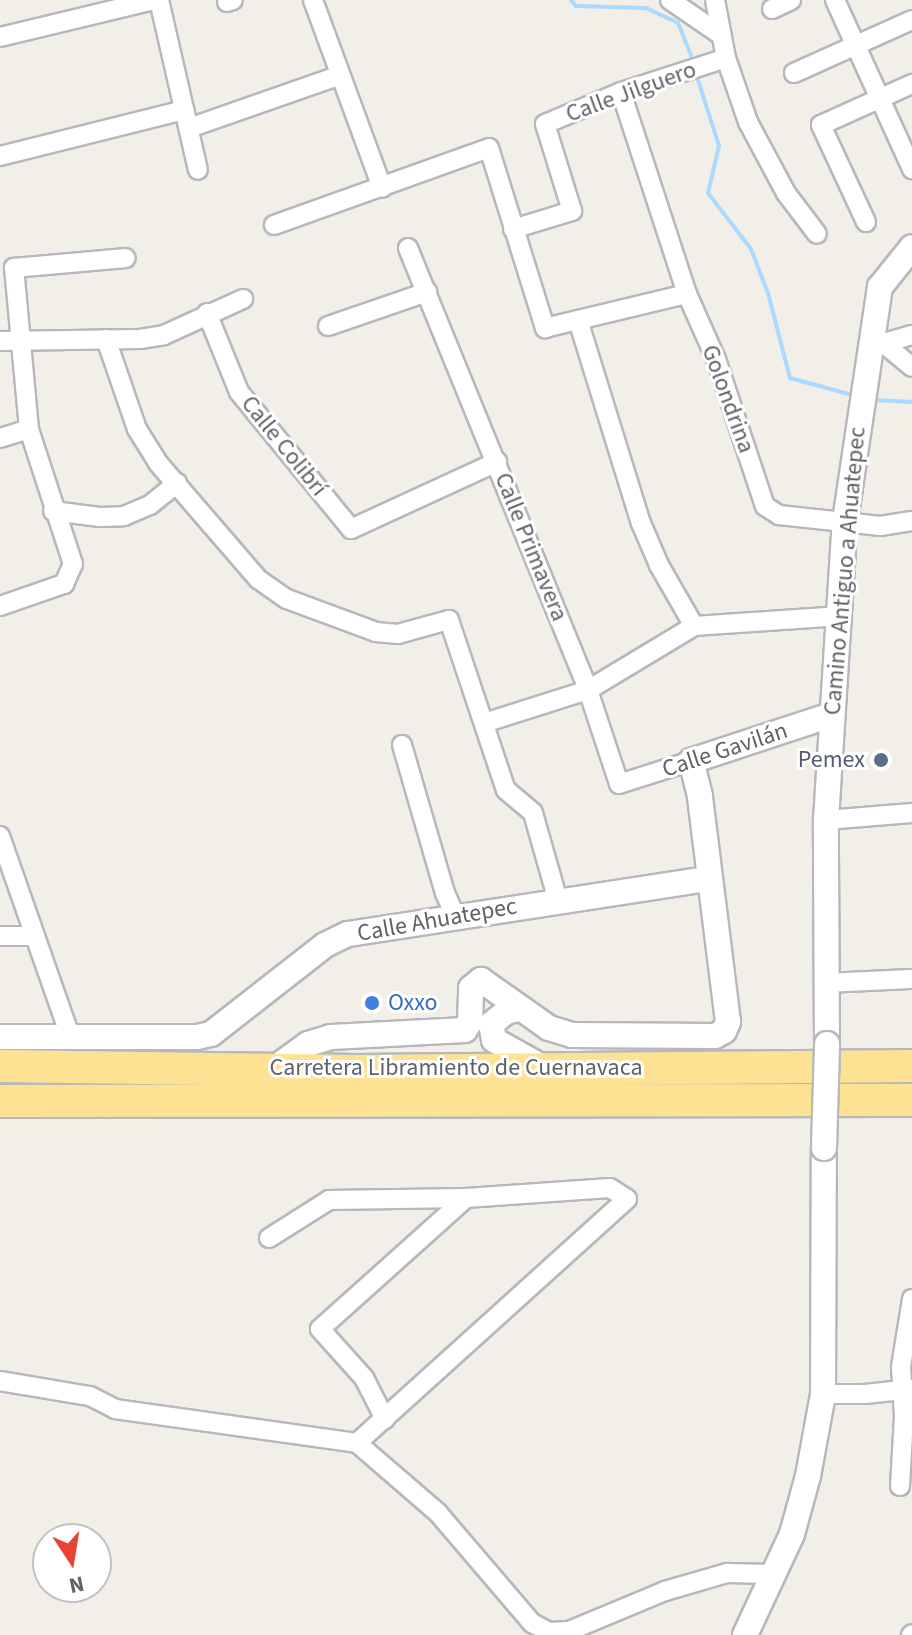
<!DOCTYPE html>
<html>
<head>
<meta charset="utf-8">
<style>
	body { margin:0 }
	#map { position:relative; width:912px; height:1635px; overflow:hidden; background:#f1efe8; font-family:"Source Sans 3",sans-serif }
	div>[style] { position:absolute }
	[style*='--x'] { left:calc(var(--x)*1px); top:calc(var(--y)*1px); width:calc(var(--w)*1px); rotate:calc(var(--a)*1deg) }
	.stream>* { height:4px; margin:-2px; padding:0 2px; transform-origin:2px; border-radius:2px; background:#aadaff }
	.roads { filter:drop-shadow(2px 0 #b5b8bc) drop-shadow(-2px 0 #b5b8bc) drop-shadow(0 2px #b5b8bc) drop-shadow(0 -2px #b5b8bc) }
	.street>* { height:18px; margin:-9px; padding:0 9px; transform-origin:9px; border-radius:9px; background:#fff }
	.secondary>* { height:24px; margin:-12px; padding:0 12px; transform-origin:12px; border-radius:12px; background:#fff }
	.highway>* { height:32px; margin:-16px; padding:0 16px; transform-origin:16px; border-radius:16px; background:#fde293 }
	.bridges { filter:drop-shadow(2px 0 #b6babf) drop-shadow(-2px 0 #b6babf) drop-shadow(0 2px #b6babf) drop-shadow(0 -2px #b6babf) }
	.secondary-bridge>* { height:24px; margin:-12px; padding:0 12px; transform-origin:12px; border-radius:12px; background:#fff }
	.dots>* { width:22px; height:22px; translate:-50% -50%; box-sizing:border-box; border:4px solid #fff; border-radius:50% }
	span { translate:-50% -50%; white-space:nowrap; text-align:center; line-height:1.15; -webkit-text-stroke:6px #fff; paint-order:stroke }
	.street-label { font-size:24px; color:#5f6368 }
	.service-label { font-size:24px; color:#4e5e75 }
	.right { translate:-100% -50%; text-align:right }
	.shop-label { font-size:24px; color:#366cbe }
	.left { translate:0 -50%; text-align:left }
	.north { position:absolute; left:32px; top:1523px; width:80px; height:80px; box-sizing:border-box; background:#fff; border:2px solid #bfc1c3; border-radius:50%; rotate:168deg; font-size:22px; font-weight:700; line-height:32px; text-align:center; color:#5f6368 }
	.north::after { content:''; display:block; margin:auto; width:28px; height:36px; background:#ea4335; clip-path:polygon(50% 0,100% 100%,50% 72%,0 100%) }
</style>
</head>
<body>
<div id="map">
	<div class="stream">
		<div style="--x:571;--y:0;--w:8;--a:50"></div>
		<div style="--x:576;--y:6;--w:70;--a:1.6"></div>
		<div style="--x:646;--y:8;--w:35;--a:25"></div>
		<div style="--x:678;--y:23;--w:35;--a:68"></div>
		<div style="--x:698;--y:80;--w:69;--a:72.3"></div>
		<div style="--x:719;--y:146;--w:48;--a:103.2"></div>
		<div style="--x:708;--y:193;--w:71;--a:52.5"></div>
		<div style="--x:751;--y:249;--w:47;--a:68.9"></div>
		<div style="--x:768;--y:293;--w:88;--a:75.5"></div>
		<div style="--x:790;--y:378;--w:61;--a:15.2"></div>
		<div style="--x:875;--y:400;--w:37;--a:3"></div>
	</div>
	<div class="roads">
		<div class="street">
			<div style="--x:159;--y:0;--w:174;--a:77.1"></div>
			<div style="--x:313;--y:0;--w:200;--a:69.8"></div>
			<div style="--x:670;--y:0;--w:62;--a:34.5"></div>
			<div style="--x:715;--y:0;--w:59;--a:79.3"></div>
			<div style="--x:726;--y:58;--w:68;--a:71"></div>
			<div style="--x:748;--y:122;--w:81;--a:61.8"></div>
			<div style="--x:786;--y:193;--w:51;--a:52.9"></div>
			<div style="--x:835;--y:0;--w:186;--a:65.5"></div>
			<div style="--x:227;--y:2;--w:6;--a:-18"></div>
			<div style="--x:772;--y:9;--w:21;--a:-25"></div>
			<div style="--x:0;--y:37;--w:158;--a:-13.5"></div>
			<div style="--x:794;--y:73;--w:129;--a:-24.2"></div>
			<div style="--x:621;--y:92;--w:213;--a:71.9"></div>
			<div style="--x:687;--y:294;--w:71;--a:66"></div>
			<div style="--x:716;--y:359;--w:155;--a:71.6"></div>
			<div style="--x:765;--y:506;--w:17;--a:33"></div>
			<div style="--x:779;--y:515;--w:102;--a:6.2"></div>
			<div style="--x:880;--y:526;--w:32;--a:-9"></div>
			<div style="--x:189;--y:128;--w:160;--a:-19.3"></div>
			<div style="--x:0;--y:156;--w:190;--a:-14"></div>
			<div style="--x:866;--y:222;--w:107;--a:-114.9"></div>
			<div style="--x:821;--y:125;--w:100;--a:-24.3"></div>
			<div style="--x:274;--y:225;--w:228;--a:-19.7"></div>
			<div style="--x:489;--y:148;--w:189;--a:72.7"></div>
			<div style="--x:545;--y:328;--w:146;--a:-13.5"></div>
			<div style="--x:513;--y:229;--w:62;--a:-17"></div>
			<div style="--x:572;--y:211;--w:91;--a:-107.2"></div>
			<div style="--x:545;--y:124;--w:82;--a:-22.8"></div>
			<div style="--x:621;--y:92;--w:110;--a:-17.9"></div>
			<div style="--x:408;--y:248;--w:477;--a:67.8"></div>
			<div style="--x:588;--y:690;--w:99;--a:71.7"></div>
			<div style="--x:619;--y:784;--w:76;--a:-17.7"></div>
			<div style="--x:207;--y:313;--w:85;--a:67.9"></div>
			<div style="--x:239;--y:392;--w:177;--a:50.7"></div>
			<div style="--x:351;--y:529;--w:161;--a:-24.7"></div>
			<div style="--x:578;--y:320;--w:213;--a:72.8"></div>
			<div style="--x:641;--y:523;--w:46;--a:66.8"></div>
			<div style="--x:659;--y:565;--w:70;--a:60.2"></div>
			<div style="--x:328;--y:326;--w:105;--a:-19"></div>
			<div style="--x:871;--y:333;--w:53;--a:39.7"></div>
			<div style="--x:106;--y:339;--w:95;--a:71"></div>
			<div style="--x:137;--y:429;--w:40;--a:58"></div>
			<div style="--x:158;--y:463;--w:153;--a:49.2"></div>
			<div style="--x:258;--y:579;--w:35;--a:35"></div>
			<div style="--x:287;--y:599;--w:95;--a:20.3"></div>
			<div style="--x:376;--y:632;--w:22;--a:5"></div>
			<div style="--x:398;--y:634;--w:53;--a:-15.4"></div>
			<div style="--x:449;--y:620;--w:179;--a:71.5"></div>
			<div style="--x:506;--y:790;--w:35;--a:40"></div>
			<div style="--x:533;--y:813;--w:91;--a:74.1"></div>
			<div style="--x:0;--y:341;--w:140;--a:-0.8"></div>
			<div style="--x:140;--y:339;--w:24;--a:-9"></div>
			<div style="--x:164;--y:335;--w:87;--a:-24.5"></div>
			<div style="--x:884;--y:343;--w:29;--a:-16"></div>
			<div style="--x:0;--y:438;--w:30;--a:-17"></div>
			<div style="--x:53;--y:511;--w:47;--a:7.3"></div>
			<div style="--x:100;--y:517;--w:24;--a:-2"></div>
			<div style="--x:124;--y:516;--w:28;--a:-23"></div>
			<div style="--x:150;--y:505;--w:35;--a:-39"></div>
			<div style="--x:0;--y:606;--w:68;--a:-19"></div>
			<div style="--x:64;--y:584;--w:22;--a:-66"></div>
			<div style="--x:73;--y:564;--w:142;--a:-108.1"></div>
			<div style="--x:29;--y:429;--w:162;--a:-95.3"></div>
			<div style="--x:14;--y:268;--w:112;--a:-5.1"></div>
			<div style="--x:484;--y:723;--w:109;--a:-17.6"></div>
			<div style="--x:588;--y:690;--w:124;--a:-31.1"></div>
			<div style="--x:694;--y:626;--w:148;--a:-3.9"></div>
			<div style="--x:402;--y:745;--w:154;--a:73.8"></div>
			<div style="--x:445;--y:893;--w:24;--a:66"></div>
			<div style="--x:826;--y:820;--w:86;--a:-4.7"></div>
			<div style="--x:0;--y:836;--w:212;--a:70.7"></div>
			<div style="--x:0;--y:936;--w:35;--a:0"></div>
			<div style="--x:824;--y:983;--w:88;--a:-2.6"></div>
			<div style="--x:269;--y:1238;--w:71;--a:-32.3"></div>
			<div style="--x:329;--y:1200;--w:137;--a:-0.8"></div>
			<div style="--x:466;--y:1198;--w:144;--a:-4"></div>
			<div style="--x:610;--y:1188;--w:20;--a:33"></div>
			<div style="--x:627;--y:1199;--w:364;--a:137.9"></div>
			<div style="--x:0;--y:1381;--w:91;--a:9.5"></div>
			<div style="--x:90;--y:1396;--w:28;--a:27"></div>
			<div style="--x:115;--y:1409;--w:244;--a:8"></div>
			<div style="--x:357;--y:1443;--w:107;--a:40.8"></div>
			<div style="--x:438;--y:1513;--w:145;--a:49.5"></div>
			<div style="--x:532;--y:1623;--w:19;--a:28"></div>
			<div style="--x:549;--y:1632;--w:20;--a:-3"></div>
			<div style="--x:569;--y:1631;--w:104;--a:-22.6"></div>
			<div style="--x:665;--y:1591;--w:65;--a:-16.2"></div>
			<div style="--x:727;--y:1573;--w:46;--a:1.2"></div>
			<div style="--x:823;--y:1394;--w:42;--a:0"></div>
			<div style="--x:865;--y:1394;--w:47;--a:-6.1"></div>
			<div style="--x:385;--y:1419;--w:46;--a:-117.1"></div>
			<div style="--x:364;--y:1378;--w:66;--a:-131.9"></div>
			<div style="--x:320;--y:1329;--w:196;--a:-41.9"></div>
			<div style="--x:900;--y:1486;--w:70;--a:-86.7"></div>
			<div style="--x:904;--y:1416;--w:49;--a:-93.5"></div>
			<div style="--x:901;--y:1367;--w:69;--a:-80.8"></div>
			<div style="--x:911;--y:1635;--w:1;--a:-45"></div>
		</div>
		<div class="secondary">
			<div style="--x:518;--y:1009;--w:12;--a:166"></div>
			<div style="--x:506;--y:1012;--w:19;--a:141"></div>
			<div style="--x:491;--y:1024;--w:16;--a:79"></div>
			<div style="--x:494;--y:1040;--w:57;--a:29.2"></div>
			<div style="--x:0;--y:1037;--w:197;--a:0"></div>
			<div style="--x:197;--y:1037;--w:14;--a:-12"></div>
			<div style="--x:211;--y:1034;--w:145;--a:-38"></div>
			<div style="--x:325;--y:945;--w:25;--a:-26"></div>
			<div style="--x:348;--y:934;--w:365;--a:-8.7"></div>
			<div style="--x:827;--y:1044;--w:224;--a:-90.3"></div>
			<div style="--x:826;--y:820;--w:300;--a:-86.4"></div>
			<div style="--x:845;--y:521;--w:237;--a:-81.5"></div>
			<div style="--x:880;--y:287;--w:51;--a:-51.3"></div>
			<div style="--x:275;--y:1068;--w:41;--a:-36"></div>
			<div style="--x:308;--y:1044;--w:24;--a:-17"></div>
			<div style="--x:331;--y:1037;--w:134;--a:-3"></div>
			<div style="--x:465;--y:1030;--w:9;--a:-58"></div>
			<div style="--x:470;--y:1022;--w:34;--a:-88"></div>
			<div style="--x:471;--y:988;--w:13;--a:-39"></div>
			<div style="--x:481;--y:980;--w:83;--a:35.2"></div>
			<div style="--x:549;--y:1028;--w:24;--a:17"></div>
			<div style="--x:572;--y:1035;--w:143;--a:0.4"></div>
			<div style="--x:715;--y:1036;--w:10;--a:-29"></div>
			<div style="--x:724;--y:1031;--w:10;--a:-66"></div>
			<div style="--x:728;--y:1022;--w:228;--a:-97.1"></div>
			<div style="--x:700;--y:796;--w:36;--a:-104"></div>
			<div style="--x:691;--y:761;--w:147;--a:-18.2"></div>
			<div style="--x:745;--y:1635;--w:111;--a:-65"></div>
			<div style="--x:792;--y:1534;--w:60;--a:-74.6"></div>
			<div style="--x:808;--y:1476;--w:83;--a:-79.6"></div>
			<div style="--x:823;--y:1394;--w:246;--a:-89.8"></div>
		</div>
		<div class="highway">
			<div style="--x:0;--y:1066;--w:357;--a:0.8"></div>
			<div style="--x:357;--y:1071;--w:555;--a:-0.52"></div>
			<div style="--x:0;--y:1101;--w:912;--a:-0.06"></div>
		</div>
	</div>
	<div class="bridges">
		<div class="secondary-bridge">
			<div style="--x:824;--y:1148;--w:104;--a:-88.3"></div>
		</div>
	</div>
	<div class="dots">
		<div style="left:881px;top:760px;background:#5c6f8a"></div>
		<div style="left:372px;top:1003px;background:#3f7fe0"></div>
	</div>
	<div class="street-label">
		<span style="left:631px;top:92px;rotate:-20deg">Calle Jilguero</span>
		<span style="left:728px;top:399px;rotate:70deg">Golondrina</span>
		<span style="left:284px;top:446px;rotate:51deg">Calle Colibrí</span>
		<span style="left:531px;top:547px;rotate:68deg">Calle Primavera</span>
		<span style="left:845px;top:571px;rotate:-85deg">Camino Antiguo a Ahuatepec</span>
		<span style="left:725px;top:750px;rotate:-18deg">Calle Gavilán</span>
		<span style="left:437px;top:920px;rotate:-10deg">Calle Ahuatepec</span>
		<span style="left:456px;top:1068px">Carretera Libramiento de Cuernavaca</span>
	</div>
	<div class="service-label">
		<span class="right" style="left:865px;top:760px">Pemex</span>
	</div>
	<div class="shop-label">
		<span class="left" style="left:388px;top:1003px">Oxxo</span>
	</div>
	<div class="north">N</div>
</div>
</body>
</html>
